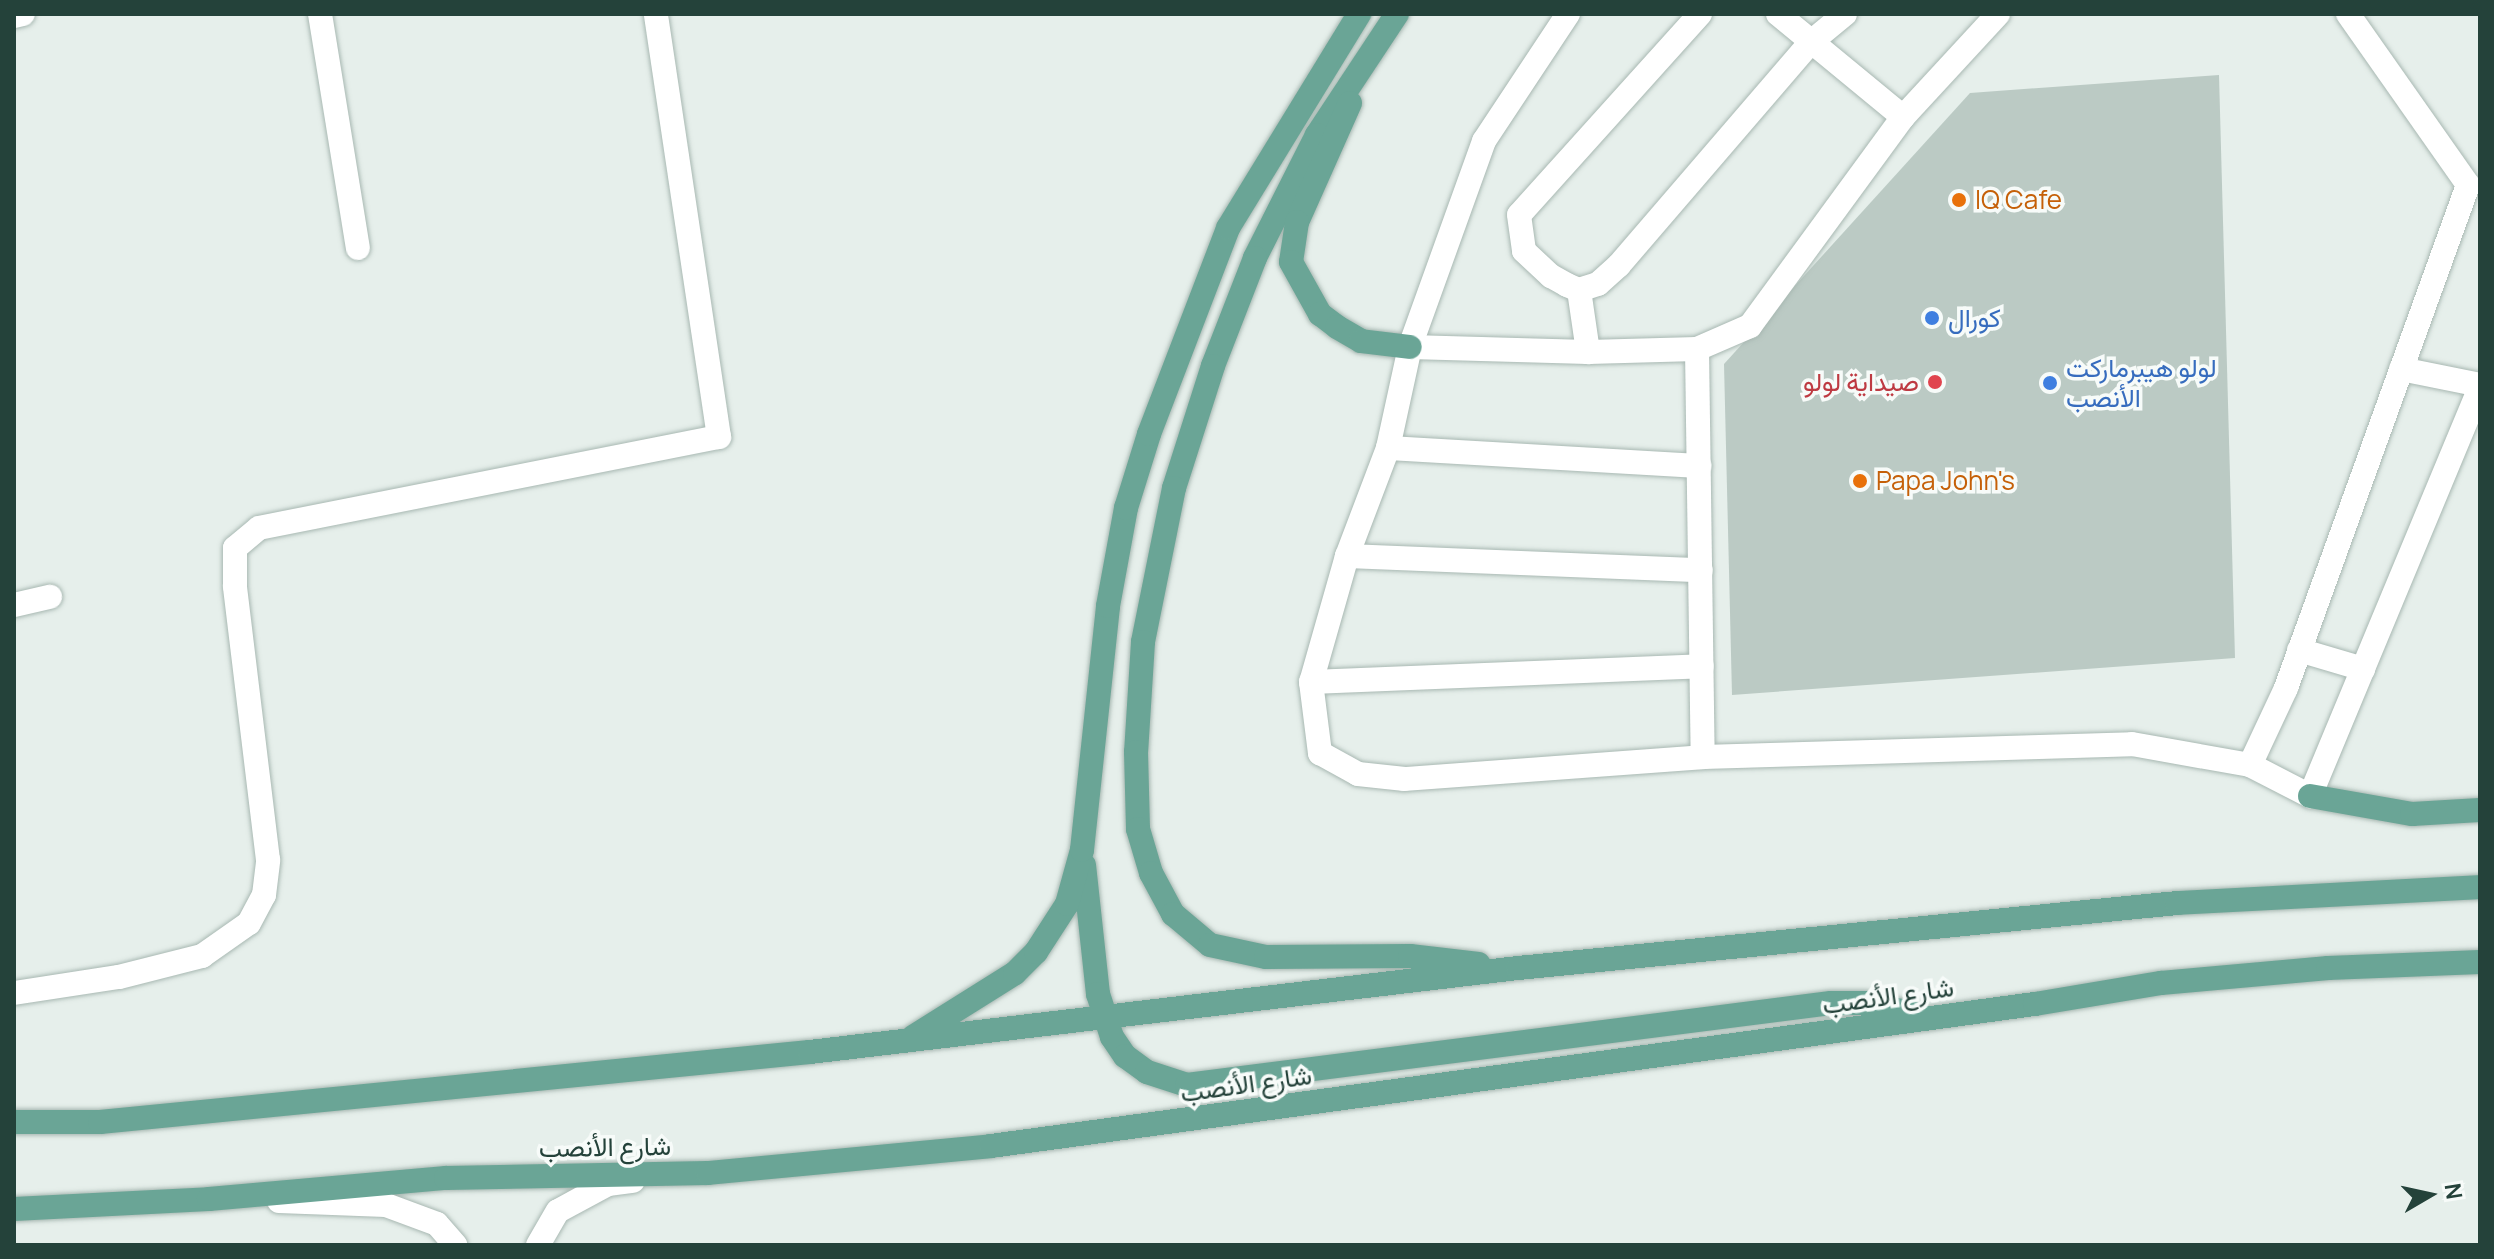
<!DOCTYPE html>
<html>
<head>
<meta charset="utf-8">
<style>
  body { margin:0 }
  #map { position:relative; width:2494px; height:1259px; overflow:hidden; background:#e6efeb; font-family:Manrope,Vazirmatn,sans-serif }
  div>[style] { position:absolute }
  .building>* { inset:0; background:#bbcac4 }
  .roads { filter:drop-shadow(0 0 2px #a8b8b2) drop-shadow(0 0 2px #a8b8b2) }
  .minor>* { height:24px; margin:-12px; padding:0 12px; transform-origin:12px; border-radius:12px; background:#fff }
  .major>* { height:24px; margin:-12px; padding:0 12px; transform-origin:12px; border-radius:12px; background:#6aa596 }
  .dots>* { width:22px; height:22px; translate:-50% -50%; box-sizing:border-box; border:4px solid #f7fbf9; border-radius:50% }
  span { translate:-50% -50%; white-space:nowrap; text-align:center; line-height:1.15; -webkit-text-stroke:7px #f7fbf9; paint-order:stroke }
  .food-label { font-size:26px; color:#c56008 }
  .left { translate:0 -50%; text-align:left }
  .shop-label { font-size:26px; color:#366cbe }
  .health-label { font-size:26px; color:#be3a42 }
  .right { translate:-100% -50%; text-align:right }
  .street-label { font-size:26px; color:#24423a }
  .frame { position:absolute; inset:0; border:16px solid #24423a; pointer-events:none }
  .north { position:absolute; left:2390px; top:1155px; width:80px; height:80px; -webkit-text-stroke:6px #f7fbf9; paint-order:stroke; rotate:81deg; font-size:22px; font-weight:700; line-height:32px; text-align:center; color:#24423a }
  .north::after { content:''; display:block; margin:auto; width:28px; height:36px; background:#24423a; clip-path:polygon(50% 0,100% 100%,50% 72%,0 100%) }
</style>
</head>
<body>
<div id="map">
  <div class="building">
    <div style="clip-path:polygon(2219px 75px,2235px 658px,1732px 695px,1724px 364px,1970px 93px)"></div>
  </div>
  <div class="roads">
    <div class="minor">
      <div style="left:320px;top:14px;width:237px;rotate:80.8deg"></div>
      <div style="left:1568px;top:14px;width:152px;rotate:123.5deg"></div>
      <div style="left:1484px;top:141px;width:219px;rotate:109.8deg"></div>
      <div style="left:1410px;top:347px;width:103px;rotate:102.3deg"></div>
      <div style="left:1388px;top:448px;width:116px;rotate:110.8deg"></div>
      <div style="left:1347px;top:556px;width:131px;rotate:105.9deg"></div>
      <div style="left:1311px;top:682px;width:72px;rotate:82.8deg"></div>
      <div style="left:1320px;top:753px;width:43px;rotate:28.9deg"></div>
      <div style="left:1358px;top:774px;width:47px;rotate:6.1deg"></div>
      <div style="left:1405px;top:779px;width:299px;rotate:-4.2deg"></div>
      <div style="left:1703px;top:757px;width:429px;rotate:-1.7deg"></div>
      <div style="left:2132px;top:744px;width:120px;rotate:10.1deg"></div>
      <div style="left:2250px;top:765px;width:68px;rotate:27.3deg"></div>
      <div style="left:2310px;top:796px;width:442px;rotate:-67.4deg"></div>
      <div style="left:1700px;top:14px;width:270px;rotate:132deg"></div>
      <div style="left:1519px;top:215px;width:36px;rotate:82deg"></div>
      <div style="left:1524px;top:251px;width:37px;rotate:43deg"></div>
      <div style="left:1551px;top:276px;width:18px;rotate:29deg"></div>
      <div style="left:1567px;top:285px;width:13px;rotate:23deg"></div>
      <div style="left:1579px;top:290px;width:20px;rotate:-18deg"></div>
      <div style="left:1598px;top:284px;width:28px;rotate:-42deg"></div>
      <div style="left:1619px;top:265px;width:294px;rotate:-49.3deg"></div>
      <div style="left:1811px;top:42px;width:44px;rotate:-39.5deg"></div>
      <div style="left:1778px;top:14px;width:162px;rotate:39.5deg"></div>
      <div style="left:2348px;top:14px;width:209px;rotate:54.9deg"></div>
      <div style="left:14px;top:16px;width:9px;rotate:-13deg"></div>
      <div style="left:1579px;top:290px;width:63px;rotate:81.7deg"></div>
      <div style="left:1410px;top:347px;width:178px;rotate:1.6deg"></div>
      <div style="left:1588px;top:352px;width:109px;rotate:-1.6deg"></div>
      <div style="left:1697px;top:349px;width:58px;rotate:-23.5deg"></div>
      <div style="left:1750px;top:326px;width:259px;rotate:-53.8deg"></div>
      <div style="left:1903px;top:117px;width:140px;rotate:-47.3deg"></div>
      <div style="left:1697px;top:349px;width:408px;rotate:89.2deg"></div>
      <div style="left:2401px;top:369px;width:81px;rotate:11.4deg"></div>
      <div style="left:1388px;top:448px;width:312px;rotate:3.3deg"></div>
      <div style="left:1347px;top:556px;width:354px;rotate:2.3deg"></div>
      <div style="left:14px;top:605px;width:37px;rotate:-13deg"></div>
      <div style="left:2299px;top:650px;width:67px;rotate:16.5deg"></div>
      <div style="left:1311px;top:682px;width:391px;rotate:-2.3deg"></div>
      <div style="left:2250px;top:765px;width:85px;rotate:-64.9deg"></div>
      <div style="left:2286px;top:688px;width:535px;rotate:-70.11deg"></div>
      <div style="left:14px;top:993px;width:106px;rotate:-8.7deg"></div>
      <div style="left:119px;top:977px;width:86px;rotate:-14.2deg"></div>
      <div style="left:202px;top:956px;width:57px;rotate:-35.1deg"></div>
      <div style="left:249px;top:923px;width:32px;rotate:-62deg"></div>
      <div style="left:264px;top:895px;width:35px;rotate:-83deg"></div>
      <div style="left:268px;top:860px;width:276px;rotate:-96.9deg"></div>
      <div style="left:235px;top:586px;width:38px;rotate:-90deg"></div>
      <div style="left:235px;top:548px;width:31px;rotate:-40deg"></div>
      <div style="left:259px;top:528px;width:469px;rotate:-11.2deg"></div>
      <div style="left:719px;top:437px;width:428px;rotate:-98.5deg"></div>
      <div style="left:279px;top:1201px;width:107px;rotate:2.1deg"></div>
      <div style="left:386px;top:1205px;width:54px;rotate:20.4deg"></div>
      <div style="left:437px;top:1224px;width:28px;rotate:49deg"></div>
      <div style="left:538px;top:1245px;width:39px;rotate:-60deg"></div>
      <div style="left:558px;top:1211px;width:57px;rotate:-28.4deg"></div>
      <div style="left:608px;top:1184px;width:25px;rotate:-7deg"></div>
    </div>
    <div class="major">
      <div style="left:1397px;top:14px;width:145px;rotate:123.5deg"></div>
      <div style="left:1317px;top:135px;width:138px;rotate:116.8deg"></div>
      <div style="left:1255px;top:258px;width:116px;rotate:111.3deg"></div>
      <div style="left:1213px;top:366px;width:128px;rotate:107.7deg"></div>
      <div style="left:1174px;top:488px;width:157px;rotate:101.4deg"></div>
      <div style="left:1143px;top:642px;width:110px;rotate:93.6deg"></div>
      <div style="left:1136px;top:752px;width:77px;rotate:88.5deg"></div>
      <div style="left:1138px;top:829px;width:46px;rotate:73.5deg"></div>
      <div style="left:1151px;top:873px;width:47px;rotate:61.8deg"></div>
      <div style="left:1173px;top:914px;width:48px;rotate:40deg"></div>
      <div style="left:1210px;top:945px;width:57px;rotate:12.1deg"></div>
      <div style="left:1266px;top:957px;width:144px;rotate:-0.4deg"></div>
      <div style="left:1410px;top:956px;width:69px;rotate:6.6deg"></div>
      <div style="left:1350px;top:103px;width:130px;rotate:114deg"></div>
      <div style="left:1297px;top:222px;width:40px;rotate:98.5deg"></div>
      <div style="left:1291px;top:262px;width:60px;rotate:60.9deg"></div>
      <div style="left:1320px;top:314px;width:21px;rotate:37deg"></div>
      <div style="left:1337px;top:327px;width:28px;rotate:30deg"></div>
      <div style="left:1361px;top:341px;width:49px;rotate:7deg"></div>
      <div style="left:2310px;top:796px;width:104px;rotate:10deg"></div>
      <div style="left:2412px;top:814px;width:68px;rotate:-3.4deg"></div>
      <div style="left:1084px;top:865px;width:130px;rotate:83.8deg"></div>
      <div style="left:1098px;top:994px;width:45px;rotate:72deg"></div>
      <div style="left:1112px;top:1037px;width:23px;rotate:56deg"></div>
      <div style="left:1125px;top:1056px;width:27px;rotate:36deg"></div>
      <div style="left:1147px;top:1072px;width:42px;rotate:18deg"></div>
      <div style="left:1187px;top:1085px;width:649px;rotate:-7.26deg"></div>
      <div style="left:1831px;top:1003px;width:35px"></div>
      <div style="left:1866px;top:1003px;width:54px;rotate:12.8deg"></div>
      <div style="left:913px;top:1037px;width:120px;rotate:-32.1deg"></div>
      <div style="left:1015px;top:973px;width:30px;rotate:-45deg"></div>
      <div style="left:1036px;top:952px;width:57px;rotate:-57.1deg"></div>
      <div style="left:1067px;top:904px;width:56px;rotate:-74.5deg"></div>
      <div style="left:1082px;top:850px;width:245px;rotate:-83.9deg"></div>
      <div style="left:1108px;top:606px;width:100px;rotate:-79.6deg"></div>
      <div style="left:1126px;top:508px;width:77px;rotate:-72.7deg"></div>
      <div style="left:1149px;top:434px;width:221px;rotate:-69deg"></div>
      <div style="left:1228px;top:228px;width:251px;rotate:-58.5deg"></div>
      <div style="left:14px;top:1122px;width:86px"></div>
      <div style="left:100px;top:1122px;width:713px;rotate:-5.63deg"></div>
      <div style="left:810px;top:1052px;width:713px;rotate:-6.77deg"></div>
      <div style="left:1518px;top:968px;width:662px;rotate:-5.63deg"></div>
      <div style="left:2177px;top:903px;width:303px;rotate:-3deg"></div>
      <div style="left:14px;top:1209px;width:195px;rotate:-2.9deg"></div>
      <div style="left:209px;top:1199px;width:238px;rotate:-5.1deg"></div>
      <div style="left:446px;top:1178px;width:262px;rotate:-1.1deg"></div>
      <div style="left:708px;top:1173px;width:284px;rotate:-5.4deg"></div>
      <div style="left:991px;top:1146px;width:1054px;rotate:-7.75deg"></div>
      <div style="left:2035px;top:1004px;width:128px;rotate:-9.5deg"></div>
      <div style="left:2161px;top:983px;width:168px;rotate:-5.1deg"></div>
      <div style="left:2328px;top:968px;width:152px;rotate:-2.3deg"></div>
    </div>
  </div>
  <div class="dots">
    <div style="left:1959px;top:200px;background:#e8710a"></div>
    <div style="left:1932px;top:318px;background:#3f7fe0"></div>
    <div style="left:1935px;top:382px;background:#e0444e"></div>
    <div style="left:2050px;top:383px;background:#3f7fe0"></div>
    <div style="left:1860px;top:481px;background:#e8710a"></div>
  </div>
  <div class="food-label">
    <span class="left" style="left:1975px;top:200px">IQ Cafe</span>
    <span class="left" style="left:1876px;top:481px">Papa John's</span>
  </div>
  <div class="shop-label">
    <span class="left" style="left:1948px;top:318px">كورال</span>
    <span class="left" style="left:2066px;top:383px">لولو ه‍يبرماركت<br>الأنصب</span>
  </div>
  <div class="health-label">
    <span class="right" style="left:1919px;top:382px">صيداية لولو</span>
  </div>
  <div class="street-label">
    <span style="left:1888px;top:996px;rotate:-8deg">شارع الأنصب</span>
    <span style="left:1246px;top:1084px;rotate:-8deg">شارع الأنصب</span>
    <span style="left:605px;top:1147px;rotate:-1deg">شارع الأنصب</span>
  </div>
  <div class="frame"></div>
  <div class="north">N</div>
</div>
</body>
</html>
